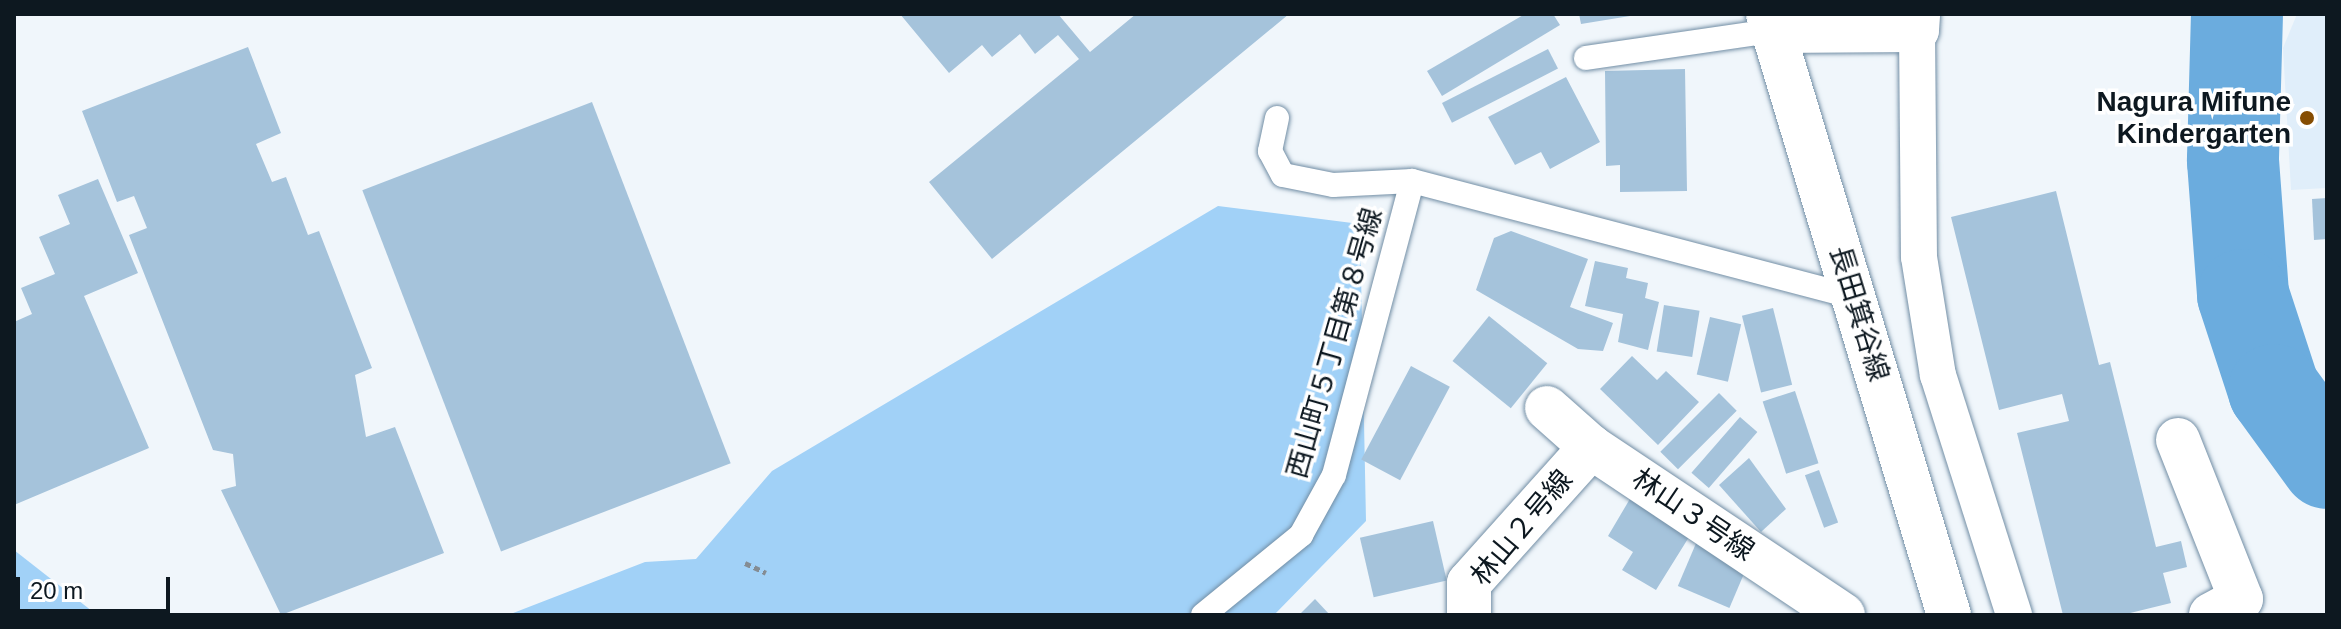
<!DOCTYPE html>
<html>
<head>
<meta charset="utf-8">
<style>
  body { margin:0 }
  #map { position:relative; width:2341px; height:629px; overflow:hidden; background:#f0f6fb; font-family:Helvetica,"Noto Sans JP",sans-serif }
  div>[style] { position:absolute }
  .built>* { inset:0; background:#e0eefa }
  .green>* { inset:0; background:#a1d1f7 }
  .river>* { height:92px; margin:-46px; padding:0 46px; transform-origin:46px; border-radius:46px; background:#6bacde }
  .building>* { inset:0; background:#a5c3db; transform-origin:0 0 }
  .path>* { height:5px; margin-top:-2.5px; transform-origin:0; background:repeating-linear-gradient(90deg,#848c93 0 6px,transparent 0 10px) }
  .roads { filter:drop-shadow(0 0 2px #728ea5) drop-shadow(0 0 2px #728ea5) }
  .service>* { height:24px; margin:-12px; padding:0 12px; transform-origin:12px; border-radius:12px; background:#fff }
  .pedestrian>* { height:36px; margin:-18px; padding:0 18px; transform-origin:18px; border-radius:18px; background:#fff }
  .minor>* { height:44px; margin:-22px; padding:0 22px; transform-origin:22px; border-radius:22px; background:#fff }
  .tertiary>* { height:44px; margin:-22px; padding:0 22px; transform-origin:22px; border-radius:22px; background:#fff }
  .dots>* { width:22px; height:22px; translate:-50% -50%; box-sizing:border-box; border:4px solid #fff; border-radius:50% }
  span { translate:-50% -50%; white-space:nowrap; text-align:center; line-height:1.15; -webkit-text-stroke:7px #fff; paint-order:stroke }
  .poi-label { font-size:28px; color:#0d1820; font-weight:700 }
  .right { translate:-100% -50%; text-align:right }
  .street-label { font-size:28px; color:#0d1820 }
  .frame { position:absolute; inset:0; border:16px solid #0d1820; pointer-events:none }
  .scale { position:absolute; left:16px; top:577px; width:154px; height:36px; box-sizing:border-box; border:4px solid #0d1820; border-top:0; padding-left:10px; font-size:24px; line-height:28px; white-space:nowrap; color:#0d1820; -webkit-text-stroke:6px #fff; paint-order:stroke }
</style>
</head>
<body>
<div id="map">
  <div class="built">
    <div style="clip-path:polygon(2297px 14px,2327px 14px,2327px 188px,2291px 190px,2283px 48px)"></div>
  </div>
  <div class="green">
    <div style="clip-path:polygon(1218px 206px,1360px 224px,1366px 521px,1274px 615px,508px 615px,645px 562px,696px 559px,772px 471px)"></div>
    <div style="clip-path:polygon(14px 550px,97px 615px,14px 615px)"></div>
  </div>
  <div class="river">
    <div style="left:2237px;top:14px;width:147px;rotate:91.6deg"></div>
    <div style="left:2233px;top:161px;width:134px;rotate:85.7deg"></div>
    <div style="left:2243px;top:295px;width:100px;rotate:71.9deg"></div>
    <div style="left:2274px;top:390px;width:90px;rotate:54deg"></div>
  </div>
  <div class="building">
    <div style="clip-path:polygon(900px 14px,1058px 14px,1090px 52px,1136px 14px,1289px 14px,992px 259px,929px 182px,1079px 59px,1058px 35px,1035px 54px,1020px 34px,992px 57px,982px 45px,949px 73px)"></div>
    <div style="clip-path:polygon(1525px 14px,1553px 14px,1560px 25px,1442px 96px,1427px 71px)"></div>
    <div style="clip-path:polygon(1579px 14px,1630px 14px,1630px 16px,1581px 24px)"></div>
    <div style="clip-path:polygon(248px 47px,281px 133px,256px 144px,272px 182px,286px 177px,308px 235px,319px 231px,372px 368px,355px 375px,366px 437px,395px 427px,444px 553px,281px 615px,221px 490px,236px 486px,233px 454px,213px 450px,129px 235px,147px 228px,134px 196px,117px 202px,82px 111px)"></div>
    <div style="left:1548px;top:49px;width:22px;height:119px;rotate:63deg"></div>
    <div style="clip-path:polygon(1685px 69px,1687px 191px,1620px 192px,1620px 165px,1606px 166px,1605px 71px)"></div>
    <div style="clip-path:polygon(1566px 77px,1600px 142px,1550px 169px,1541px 152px,1515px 165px,1488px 117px)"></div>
    <div style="left:592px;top:102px;width:387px;height:246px;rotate:69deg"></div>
    <div style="clip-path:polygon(98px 179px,138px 273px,84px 296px,149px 448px,14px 505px,14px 322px,32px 314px,21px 288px,55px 274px,39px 237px,70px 224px,58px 195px)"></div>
    <div style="clip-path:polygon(2056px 191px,2099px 365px,2110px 362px,2156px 547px,2181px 541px,2187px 567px,2163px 573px,2171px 603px,2122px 615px,2063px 615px,2017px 433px,2069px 421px,2062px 394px,1999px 410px,1951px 217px)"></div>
    <div style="clip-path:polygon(2327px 198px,2327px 239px,2314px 240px,2312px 199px)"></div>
    <div style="clip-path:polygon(1511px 231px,1588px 259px,1570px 307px,1613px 323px,1603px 351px,1578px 349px,1476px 290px,1494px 238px)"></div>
    <div style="clip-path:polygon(1595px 261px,1628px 268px,1626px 278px,1648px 283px,1645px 298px,1659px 302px,1648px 350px,1618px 342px,1623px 314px,1585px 306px)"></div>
    <div style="left:1664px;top:305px;width:36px;height:47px;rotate:9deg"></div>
    <div style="left:1773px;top:308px;width:79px;height:32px;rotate:76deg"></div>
    <div style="left:1489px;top:316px;width:75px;height:58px;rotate:39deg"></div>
    <div style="left:1710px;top:317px;width:32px;height:59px;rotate:13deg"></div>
    <div style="clip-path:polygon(1632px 356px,1657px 380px,1666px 371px,1699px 402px,1658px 445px,1600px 389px)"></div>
    <div style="left:1411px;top:366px;width:44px;height:106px;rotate:28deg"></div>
    <div style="left:1795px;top:391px;width:76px;height:34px;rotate:72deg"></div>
    <div style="left:1719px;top:393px;width:25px;height:83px;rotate:45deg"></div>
    <div style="left:1740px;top:417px;width:23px;height:74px;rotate:41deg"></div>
    <div style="clip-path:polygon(1749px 458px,1786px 509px,1761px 532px,1719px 485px)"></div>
    <div style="left:1819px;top:470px;width:56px;height:15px;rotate:70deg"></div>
    <div style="clip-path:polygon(1634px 492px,1694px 529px,1656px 590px,1622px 570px,1633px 552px,1608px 536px)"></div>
    <div style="left:1433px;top:521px;width:61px;height:75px;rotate:77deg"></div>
    <div style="left:1697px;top:541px;width:56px;height:49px;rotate:23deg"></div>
    <div style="clip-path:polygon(1315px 599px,1330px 615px,1299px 615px)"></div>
  </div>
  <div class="path">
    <div style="left:745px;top:563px;width:23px;rotate:25deg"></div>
  </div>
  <div class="roads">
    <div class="service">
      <div style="left:1586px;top:58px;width:188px;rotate:-8.3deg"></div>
      <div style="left:1277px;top:118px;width:34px;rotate:102deg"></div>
      <div style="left:1270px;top:151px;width:27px;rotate:62deg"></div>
      <div style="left:1283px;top:175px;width:51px;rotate:11.3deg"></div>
      <div style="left:1333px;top:185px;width:79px;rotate:-2.9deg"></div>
      <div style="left:1412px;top:181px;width:457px;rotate:14.7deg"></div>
      <div style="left:1203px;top:615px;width:127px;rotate:-39.2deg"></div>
      <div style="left:1301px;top:535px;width:68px;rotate:-61.2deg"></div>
      <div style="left:1334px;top:475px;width:304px;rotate:-75.1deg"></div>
    </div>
    <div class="pedestrian">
      <div style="left:1917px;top:30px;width:227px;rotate:89.5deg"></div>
      <div style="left:1919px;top:257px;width:120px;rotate:80.9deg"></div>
      <div style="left:1938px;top:375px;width:252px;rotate:72.4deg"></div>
    </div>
    <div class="minor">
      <div style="left:1772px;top:31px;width:145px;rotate:-0.4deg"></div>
      <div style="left:1917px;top:30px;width:16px;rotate:-86deg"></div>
      <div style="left:1547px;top:408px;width:59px;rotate:41.6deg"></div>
      <div style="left:1591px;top:447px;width:303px;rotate:33.7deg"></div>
      <div style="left:2178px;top:440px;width:171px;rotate:68.4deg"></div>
      <div style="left:2241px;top:599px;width:34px;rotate:152deg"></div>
      <div style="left:1469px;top:615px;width:32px;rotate:-90deg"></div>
      <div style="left:1469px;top:583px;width:183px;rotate:-48.1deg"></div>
    </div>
    <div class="tertiary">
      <div style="left:1768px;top:14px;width:628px;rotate:73.24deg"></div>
    </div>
  </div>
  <div class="dots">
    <div style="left:2307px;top:118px;background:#864d02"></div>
  </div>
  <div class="poi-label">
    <span class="right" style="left:2291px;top:118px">Nagura Mifune<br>Kindergarten</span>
  </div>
  <div class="street-label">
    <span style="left:1859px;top:314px;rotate:73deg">長田箕谷線</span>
    <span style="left:1335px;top:343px;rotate:-74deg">西山町５丁目第８号線</span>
    <span style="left:1693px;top:515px;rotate:34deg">林山３号線</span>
    <span style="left:1522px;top:528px;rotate:-50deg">林山２号線</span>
  </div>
  <div class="frame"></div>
  <div class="scale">20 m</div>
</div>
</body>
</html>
